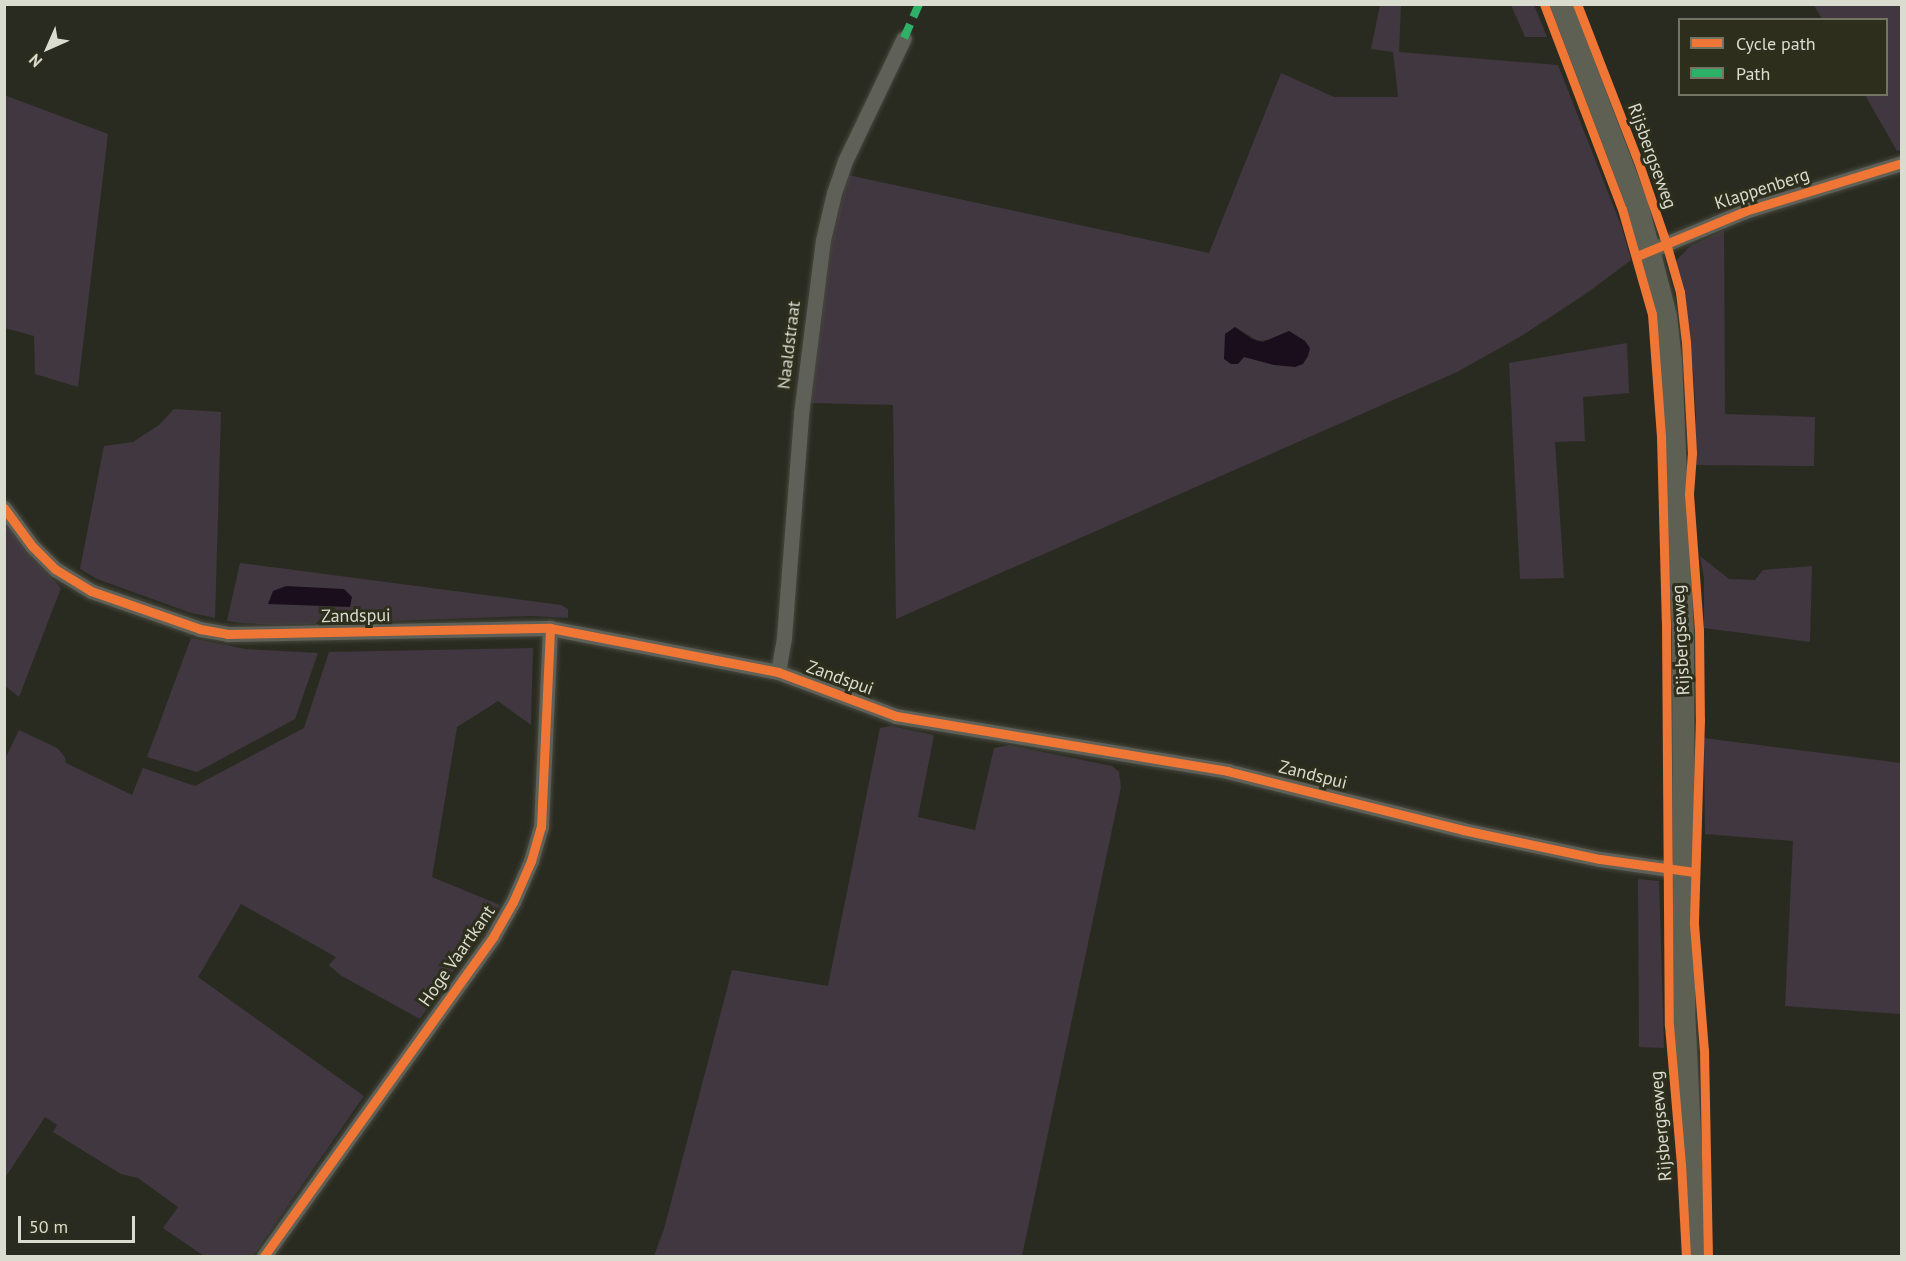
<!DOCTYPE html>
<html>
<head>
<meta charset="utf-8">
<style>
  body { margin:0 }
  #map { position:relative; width:1906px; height:1261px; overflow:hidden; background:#2a2b20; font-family:"PT Sans",sans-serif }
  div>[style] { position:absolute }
  .green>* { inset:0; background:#403740 }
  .water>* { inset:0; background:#1b0e1c }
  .roads { filter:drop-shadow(0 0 2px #46473d) drop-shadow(0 0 2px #46473d) }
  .minor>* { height:15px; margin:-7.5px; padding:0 7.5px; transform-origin:7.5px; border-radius:7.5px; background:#5f6058 }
  .secondary>* { height:22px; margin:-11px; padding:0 11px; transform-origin:11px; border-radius:11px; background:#5e6054 }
  .quiet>* { height:8px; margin-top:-4px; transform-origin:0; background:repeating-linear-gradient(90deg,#2db169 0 15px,transparent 0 23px) }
  .cycleway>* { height:9px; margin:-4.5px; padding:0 4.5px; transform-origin:4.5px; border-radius:4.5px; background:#f07635 }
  span { translate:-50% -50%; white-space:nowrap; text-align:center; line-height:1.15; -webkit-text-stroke:6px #2d2f1c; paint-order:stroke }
  .street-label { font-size:18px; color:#dadcd0 }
  .frame { position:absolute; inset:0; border:6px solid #dadcd0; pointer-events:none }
  .legend { position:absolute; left:1678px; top:18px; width:210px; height:78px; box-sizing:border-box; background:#2d2f1c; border:2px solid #727464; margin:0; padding:8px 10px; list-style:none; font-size:18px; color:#dadcd0 }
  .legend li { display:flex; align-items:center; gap:12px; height:30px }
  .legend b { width:30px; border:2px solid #727464 }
  .north { position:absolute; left:18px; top:18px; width:60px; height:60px; -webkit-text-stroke:4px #2d2f1c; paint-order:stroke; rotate:225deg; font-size:16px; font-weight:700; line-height:24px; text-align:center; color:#dadcd0 }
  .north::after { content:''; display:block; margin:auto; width:21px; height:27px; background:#dadcd0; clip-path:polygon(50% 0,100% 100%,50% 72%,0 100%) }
  .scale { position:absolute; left:18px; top:1216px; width:117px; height:27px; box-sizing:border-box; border:3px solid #dadcd0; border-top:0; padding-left:8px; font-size:18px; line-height:21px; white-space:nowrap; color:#dadcd0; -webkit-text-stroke:4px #2d2f1c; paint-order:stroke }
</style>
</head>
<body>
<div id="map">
  <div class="green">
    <div style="clip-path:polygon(evenodd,1380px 5px,1401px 5px,1399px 52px,1558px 65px,1622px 228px,1631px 260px,1587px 293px,1523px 335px,1457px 372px,896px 619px,893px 405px,809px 403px,826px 261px,848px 175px,1209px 253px,1281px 73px,1334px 97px,1398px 97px,1393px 52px,1371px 49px,1380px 5px,1235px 327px,1258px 341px,1273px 339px,1289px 331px,1305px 341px,1255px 359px,1244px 357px,1235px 327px)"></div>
    <div style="clip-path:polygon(1511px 5px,1534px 5px,1547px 37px,1525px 37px)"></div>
    <div style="clip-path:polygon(1814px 5px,1901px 5px,1901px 150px,1897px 151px,1865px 95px,1886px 94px,1886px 20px,1822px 19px)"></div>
    <div style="clip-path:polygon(4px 95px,108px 134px,78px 387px,35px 374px,34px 336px,5px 328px)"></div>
    <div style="clip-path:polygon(1724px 230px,1725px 414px,1815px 417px,1814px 466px,1695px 465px,1696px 415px,1693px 368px,1675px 262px,1690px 246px)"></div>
    <div style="clip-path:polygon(1627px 343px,1629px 393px,1583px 397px,1585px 441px,1555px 442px,1564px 578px,1520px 579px,1509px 363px)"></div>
    <div style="clip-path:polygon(174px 409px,221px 412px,215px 618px,191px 613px,97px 579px,80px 569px,104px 446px,133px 442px,159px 425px)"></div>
    <div style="clip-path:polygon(4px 520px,24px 549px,61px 588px,19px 697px,5px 686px)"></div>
    <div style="clip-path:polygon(1700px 556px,1729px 579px,1755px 580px,1763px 570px,1812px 566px,1810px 642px,1704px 628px,1704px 577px)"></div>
    <div style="clip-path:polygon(240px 563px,561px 605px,568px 609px,568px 618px,532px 616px,278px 625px,241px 623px,227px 621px)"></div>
    <div style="clip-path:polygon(191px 638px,245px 649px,318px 653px,295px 719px,197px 772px,147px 757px)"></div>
    <div style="clip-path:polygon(533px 648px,531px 725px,498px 701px,457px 727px,432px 877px,500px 905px,420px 1019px,340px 975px,329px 965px,336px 957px,241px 904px,198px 977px,364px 1096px,253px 1256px,204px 1256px,163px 1228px,178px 1207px,138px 1178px,121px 1174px,53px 1132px,57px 1125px,45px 1117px,5px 1178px,4px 761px,19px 730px,57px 748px,65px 757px,66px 763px,132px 795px,143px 768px,195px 786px,304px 728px,329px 652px)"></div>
    <div style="clip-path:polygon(890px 726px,934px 735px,918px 817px,975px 830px,994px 748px,1009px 745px,1112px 766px,1119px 772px,1121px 787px,1022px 1256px,654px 1256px,664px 1229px,732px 970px,828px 986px,880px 728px)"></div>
    <div style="clip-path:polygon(1704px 738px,1901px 763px,1901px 1014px,1785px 1006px,1793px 841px,1705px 834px)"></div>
    <div style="clip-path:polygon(1638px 879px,1659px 881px,1664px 1048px,1639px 1047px)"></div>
  </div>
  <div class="water">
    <div style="clip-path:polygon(1235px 327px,1252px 339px,1263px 342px,1289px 331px,1305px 341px,1310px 348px,1308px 356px,1303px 364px,1295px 367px,1274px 365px,1244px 357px,1238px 364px,1231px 364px,1224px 359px,1225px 334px)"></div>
    <div style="clip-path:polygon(286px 586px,344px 589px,352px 597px,350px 607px,268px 604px,273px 591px)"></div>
  </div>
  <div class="roads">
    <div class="minor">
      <div style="left:1651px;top:250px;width:102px;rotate:-22.5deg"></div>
      <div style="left:1745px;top:211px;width:164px;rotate:-17deg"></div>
      <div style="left:4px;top:508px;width:47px;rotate:53.6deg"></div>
      <div style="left:32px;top:546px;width:33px;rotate:45deg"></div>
      <div style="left:55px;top:569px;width:42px;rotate:31.4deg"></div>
      <div style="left:91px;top:591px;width:115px;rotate:19.2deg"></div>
      <div style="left:200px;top:629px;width:27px;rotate:10deg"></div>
      <div style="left:227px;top:634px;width:323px;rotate:-1.1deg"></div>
      <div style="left:550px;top:628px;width:232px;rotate:10.9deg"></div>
      <div style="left:778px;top:672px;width:126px;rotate:20.4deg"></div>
      <div style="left:896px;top:716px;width:336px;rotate:9.4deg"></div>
      <div style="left:1227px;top:771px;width:243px;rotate:14deg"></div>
      <div style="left:1463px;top:830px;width:140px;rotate:12deg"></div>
      <div style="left:1600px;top:859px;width:84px;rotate:8.2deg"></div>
      <div style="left:778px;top:672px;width:36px;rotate:-80deg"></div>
      <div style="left:784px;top:637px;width:224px;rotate:-85.6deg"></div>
      <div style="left:801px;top:414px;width:175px;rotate:-82.8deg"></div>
      <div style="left:823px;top:240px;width:48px;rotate:-76.8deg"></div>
      <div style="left:834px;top:193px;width:34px;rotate:-71deg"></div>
      <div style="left:845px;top:161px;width:136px;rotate:-64.4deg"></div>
      <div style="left:264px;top:1256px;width:393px;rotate:-54.3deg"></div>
      <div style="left:493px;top:937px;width:40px;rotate:-60.3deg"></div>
      <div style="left:513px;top:902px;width:45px;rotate:-66.3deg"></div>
      <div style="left:531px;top:861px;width:35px;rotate:-74deg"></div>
      <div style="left:541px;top:827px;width:199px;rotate:-87.4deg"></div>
    </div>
    <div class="secondary">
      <div style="left:1561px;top:4px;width:214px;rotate:69.2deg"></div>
      <div style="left:1637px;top:204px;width:116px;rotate:75.5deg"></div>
      <div style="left:1666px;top:316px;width:45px;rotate:83.7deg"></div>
      <div style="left:1671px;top:361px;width:278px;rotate:87.5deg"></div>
      <div style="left:1683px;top:639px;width:371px;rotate:89.8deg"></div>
      <div style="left:1684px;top:1010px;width:246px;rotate:87.2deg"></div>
    </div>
  </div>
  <div class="quiet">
    <div style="left:904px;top:38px;width:37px;rotate:-66deg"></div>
  </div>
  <div class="cycleway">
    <div style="left:1544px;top:4px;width:219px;rotate:69.2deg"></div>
    <div style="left:1622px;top:209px;width:109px;rotate:74.1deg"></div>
    <div style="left:1652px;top:314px;width:122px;rotate:85.8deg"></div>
    <div style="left:1661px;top:436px;width:186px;rotate:88.5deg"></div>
    <div style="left:1666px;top:622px;width:403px;rotate:89.6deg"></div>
    <div style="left:1669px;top:1025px;width:140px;rotate:85.1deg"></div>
    <div style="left:1681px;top:1164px;width:92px;rotate:86.9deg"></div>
    <div style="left:1577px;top:4px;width:168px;rotate:68.8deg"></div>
    <div style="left:1638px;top:161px;width:87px;rotate:71.1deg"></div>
    <div style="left:1666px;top:243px;width:51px;rotate:74.1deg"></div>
    <div style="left:1680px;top:292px;width:50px;rotate:83.2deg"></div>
    <div style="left:1686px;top:342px;width:111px;rotate:86.9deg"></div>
    <div style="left:1692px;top:453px;width:41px;rotate:94.2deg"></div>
    <div style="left:1689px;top:494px;width:136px;rotate:85.8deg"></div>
    <div style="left:1699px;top:630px;width:89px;rotate:89.4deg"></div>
    <div style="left:1700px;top:719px;width:205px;rotate:91.7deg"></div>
    <div style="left:1694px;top:924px;width:126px;rotate:85.5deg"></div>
    <div style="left:1704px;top:1050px;width:206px;rotate:88.9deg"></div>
    <div style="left:1637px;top:256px;width:117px;rotate:-22.6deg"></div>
    <div style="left:1745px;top:211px;width:164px;rotate:-17deg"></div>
    <div style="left:4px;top:508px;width:47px;rotate:53.6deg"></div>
    <div style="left:32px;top:546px;width:33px;rotate:45deg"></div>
    <div style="left:55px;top:569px;width:42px;rotate:31.4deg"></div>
    <div style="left:91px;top:591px;width:115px;rotate:19.2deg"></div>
    <div style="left:200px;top:629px;width:27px;rotate:10deg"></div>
    <div style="left:227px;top:634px;width:323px;rotate:-1.1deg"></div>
    <div style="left:550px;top:628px;width:232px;rotate:10.9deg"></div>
    <div style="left:778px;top:672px;width:126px;rotate:20.4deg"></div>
    <div style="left:896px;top:716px;width:336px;rotate:9.4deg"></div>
    <div style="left:1227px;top:771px;width:243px;rotate:14deg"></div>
    <div style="left:1463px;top:830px;width:140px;rotate:12deg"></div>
    <div style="left:1600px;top:859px;width:95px;rotate:7.9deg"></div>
    <div style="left:264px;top:1256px;width:393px;rotate:-54.3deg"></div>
    <div style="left:493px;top:937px;width:40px;rotate:-60.3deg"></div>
    <div style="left:513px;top:902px;width:45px;rotate:-66.3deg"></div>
    <div style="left:531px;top:861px;width:35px;rotate:-74deg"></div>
    <div style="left:541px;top:827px;width:199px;rotate:-87.4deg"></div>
  </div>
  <div class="street-label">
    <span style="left:1652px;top:156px;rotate:70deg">Rijsbergseweg</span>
    <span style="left:1762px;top:189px;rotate:-18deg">Klappenberg</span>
    <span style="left:789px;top:345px;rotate:-83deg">Naaldstraat</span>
    <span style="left:356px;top:616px;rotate:-1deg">Zandspui</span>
    <span style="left:1681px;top:640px;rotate:-93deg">Rijsbergseweg</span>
    <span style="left:840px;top:678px;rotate:20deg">Zandspui</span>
    <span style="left:1313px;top:775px;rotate:14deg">Zandspui</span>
    <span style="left:457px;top:956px;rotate:-55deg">Hoge Vaartkant</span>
    <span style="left:1661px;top:1126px;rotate:-95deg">Rijsbergseweg</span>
  </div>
  <div class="frame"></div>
  <ul class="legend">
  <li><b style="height:8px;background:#f07635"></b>Cycle path</li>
  <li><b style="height:8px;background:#2db169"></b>Path</li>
  </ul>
  <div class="north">N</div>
  <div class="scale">50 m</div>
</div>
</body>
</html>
